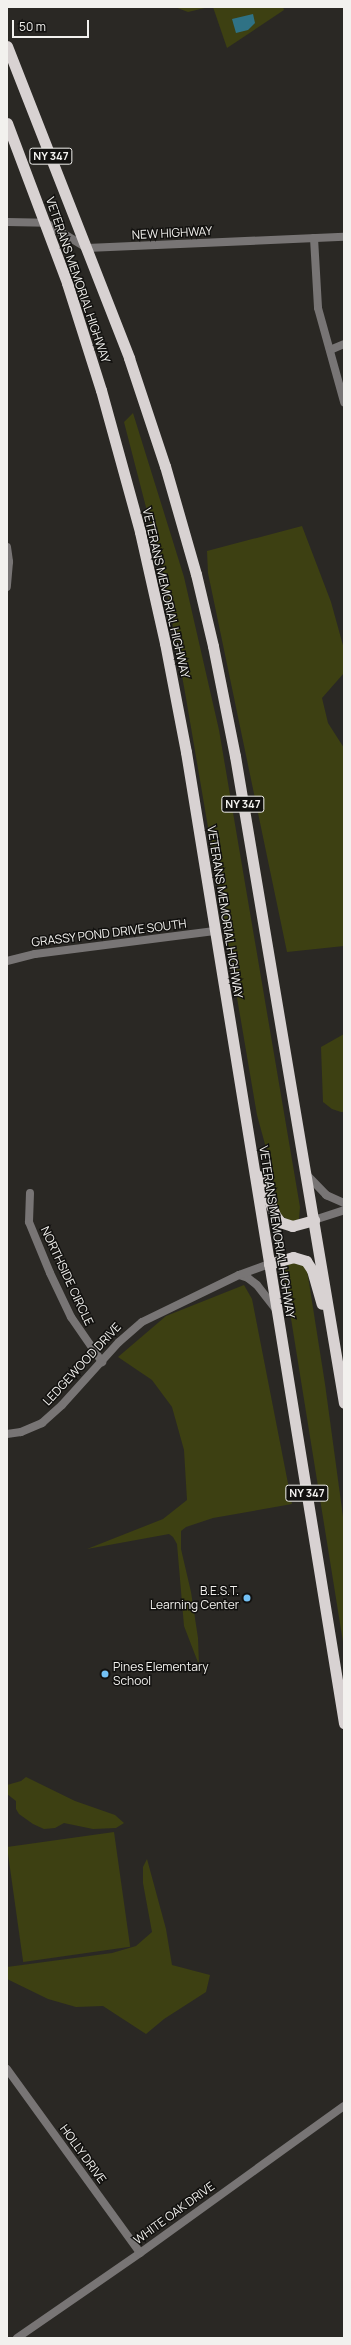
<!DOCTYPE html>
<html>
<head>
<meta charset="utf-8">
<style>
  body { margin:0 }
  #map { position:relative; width:351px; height:2345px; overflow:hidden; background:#2a2824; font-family:Manrope,sans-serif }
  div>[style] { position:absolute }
  .green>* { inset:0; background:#3d4012; transform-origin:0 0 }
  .water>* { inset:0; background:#2f7285 }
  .minor>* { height:8px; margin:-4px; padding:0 4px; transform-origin:4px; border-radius:4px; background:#787575 }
  .tertiary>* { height:8px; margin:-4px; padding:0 4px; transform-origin:4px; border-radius:4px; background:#787575 }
  .trunk>* { height:11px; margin:-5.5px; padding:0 5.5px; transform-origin:5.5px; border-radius:5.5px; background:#d8d2d2 }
  .dots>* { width:11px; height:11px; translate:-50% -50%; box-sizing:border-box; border:2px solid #12110f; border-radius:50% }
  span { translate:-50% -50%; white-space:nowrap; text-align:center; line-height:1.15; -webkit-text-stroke:3px #12110f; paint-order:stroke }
  .shield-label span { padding:1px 3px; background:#12110f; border:1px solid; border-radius:3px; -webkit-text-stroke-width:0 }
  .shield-label { font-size:11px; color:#f2f1ee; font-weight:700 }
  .street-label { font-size:12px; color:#f2f1ee }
  .poi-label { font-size:12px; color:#f2f1ee }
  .right { translate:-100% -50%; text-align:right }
  .left { translate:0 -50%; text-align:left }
  .frame { position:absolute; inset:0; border:8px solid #f2f1ee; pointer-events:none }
  .scale { position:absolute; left:12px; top:20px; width:77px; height:18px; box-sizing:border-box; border:2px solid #f2f1ee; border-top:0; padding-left:5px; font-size:12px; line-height:14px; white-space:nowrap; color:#f2f1ee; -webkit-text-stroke:3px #12110f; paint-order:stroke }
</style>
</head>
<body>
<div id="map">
  <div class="green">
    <div style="clip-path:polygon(175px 7px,209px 7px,188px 12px)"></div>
    <div style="clip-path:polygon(213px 7px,283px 7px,284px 10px,227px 48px)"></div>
    <div style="clip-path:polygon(133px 413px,184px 577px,219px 730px,300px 1207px,299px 1219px,291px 1222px,281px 1215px,277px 1204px,272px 1170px,257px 1115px,186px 698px,164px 577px,124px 422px)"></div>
    <div style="clip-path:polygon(302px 526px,331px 602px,344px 649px,344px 673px,322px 698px,328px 723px,344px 748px,344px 946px,287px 952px,208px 573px,207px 551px)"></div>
    <div style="clip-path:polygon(344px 1034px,344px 1112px,341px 1112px,332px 1109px,323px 1102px,321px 1047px)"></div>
    <div style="clip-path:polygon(291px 1262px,301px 1262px,307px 1270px,325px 1384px,344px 1524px,344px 1648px,284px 1275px,285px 1267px)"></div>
    <div style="clip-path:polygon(244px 1285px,252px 1299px,292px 1504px,213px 1518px,186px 1527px,181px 1531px,181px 1549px,191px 1592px,198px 1638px,199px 1665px,184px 1626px,177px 1544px,173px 1537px,169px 1534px,87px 1549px,163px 1519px,187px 1500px,184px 1450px,172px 1407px,152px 1380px,118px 1357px,166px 1316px)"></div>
    <div style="clip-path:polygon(26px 1777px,75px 1801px,115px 1815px,124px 1823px,116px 1828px,93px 1829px,64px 1823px,55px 1828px,44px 1829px,33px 1824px,19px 1814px,16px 1809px,16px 1801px,7px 1794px,7px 1785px,21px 1781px)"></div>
    <div style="left:114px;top:1832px;width:116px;height:108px;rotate:82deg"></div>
    <div style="clip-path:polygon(147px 1859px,166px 1929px,172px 1965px,210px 1975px,206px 1992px,164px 2019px,146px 2034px,103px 2006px,76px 2007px,48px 1999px,7px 1979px,7px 1967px,112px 1953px,136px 1946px,152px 1932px,143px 1883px,143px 1867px)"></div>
  </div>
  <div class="water">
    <div style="clip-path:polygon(253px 14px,255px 23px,248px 30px,236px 33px,232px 19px)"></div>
  </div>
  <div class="minor">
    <div style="left:314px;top:238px;width:70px;rotate:86.7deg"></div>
    <div style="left:318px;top:308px;width:98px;rotate:74.5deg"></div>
    <div style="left:330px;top:350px;width:15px;rotate:-23deg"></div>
    <div style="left:7px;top:547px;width:15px;rotate:82deg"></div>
    <div style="left:9px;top:562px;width:25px;rotate:95deg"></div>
    <div style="left:7px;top:961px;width:29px;rotate:-14deg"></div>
    <div style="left:35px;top:954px;width:181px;rotate:-7.3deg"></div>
    <div style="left:307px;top:1175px;width:28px;rotate:46deg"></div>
    <div style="left:326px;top:1195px;width:20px;rotate:24deg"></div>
    <div style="left:30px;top:1193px;width:29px;rotate:92deg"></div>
    <div style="left:29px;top:1222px;width:55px;rotate:67.6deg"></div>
    <div style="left:50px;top:1273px;width:49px;rotate:64.5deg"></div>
    <div style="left:71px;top:1317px;width:55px;rotate:55.4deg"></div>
    <div style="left:314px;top:1220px;width:32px;rotate:-18deg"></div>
    <div style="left:7px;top:2069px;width:227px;rotate:54.1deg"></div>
    <div style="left:17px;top:2338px;width:150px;rotate:-34.6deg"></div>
    <div style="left:140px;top:2253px;width:251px;rotate:-35.8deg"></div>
  </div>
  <div class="tertiary">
    <div style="left:7px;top:222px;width:39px;rotate:1deg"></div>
    <div style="left:46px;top:223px;width:48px;rotate:31.4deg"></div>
    <div style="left:87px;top:248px;width:257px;rotate:-2.5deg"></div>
    <div style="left:239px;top:1275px;width:9px;rotate:18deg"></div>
    <div style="left:248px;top:1278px;width:11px;rotate:38deg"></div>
    <div style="left:257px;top:1285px;width:31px;rotate:52deg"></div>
    <div style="left:7px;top:1434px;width:14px;rotate:-8deg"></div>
    <div style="left:21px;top:1432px;width:23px;rotate:-23deg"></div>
    <div style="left:42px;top:1423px;width:27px;rotate:-42deg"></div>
    <div style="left:62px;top:1405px;width:85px;rotate:-47.9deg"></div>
    <div style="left:119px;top:1342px;width:30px;rotate:-41deg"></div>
    <div style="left:142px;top:1322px;width:108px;rotate:-25.9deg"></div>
    <div style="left:239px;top:1275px;width:32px;rotate:-20deg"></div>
  </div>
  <div class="trunk">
    <div style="left:7px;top:46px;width:335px;rotate:68.6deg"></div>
    <div style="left:129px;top:358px;width:114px;rotate:71.6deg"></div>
    <div style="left:165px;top:466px;width:112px;rotate:74deg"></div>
    <div style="left:196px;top:574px;width:74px;rotate:76.7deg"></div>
    <div style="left:213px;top:646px;width:112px;rotate:78.7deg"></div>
    <div style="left:235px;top:756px;width:656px;rotate:80.44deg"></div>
    <div style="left:7px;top:123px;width:171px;rotate:69.4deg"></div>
    <div style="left:67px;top:283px;width:112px;rotate:72.4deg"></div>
    <div style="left:101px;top:390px;width:147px;rotate:74.6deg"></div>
    <div style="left:140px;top:532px;width:114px;rotate:77.3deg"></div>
    <div style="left:165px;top:643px;width:111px;rotate:79.1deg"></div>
    <div style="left:186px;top:752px;width:984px;rotate:80.76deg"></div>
    <div style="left:259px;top:1176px;width:42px;rotate:67.7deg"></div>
    <div style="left:275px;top:1215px;width:9px;rotate:54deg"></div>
    <div style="left:280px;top:1222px;width:13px;rotate:18deg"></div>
    <div style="left:292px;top:1226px;width:23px;rotate:-15deg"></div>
    <div style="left:269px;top:1264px;width:25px;rotate:-16deg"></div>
    <div style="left:293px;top:1257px;width:14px;rotate:17deg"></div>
    <div style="left:306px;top:1261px;width:11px;rotate:56deg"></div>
    <div style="left:312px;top:1270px;width:35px;rotate:74deg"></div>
  </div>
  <div class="dots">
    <div style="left:247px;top:1598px;background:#73c1f5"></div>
    <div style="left:105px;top:1674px;background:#73c1f5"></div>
  </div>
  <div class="shield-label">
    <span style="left:51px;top:156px">NY 347</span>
    <span style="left:243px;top:804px">NY 347</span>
    <span style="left:307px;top:1493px">NY 347</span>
  </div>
  <div class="street-label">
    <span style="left:172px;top:233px;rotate:-3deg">NEW HIGHWAY</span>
    <span style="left:78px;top:280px;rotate:71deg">VETERANS MEMORIAL HIGHWAY</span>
    <span style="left:166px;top:593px;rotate:77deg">VETERANS MEMORIAL HIGHWAY</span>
    <span style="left:225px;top:912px;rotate:81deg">VETERANS MEMORIAL HIGHWAY</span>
    <span style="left:109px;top:933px;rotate:-7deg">GRASSY POND DRIVE SOUTH</span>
    <span style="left:277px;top:1232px;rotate:81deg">VETERANS MEMORIAL HIGHWAY</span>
    <span style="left:67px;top:1276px;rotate:65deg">NORTHSIDE CIRCLE</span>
    <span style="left:82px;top:1364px;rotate:-47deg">LEDGEWOOD DRIVE</span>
    <span style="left:83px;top:2154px;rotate:54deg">HOLLY DRIVE</span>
    <span style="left:174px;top:2213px;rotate:-36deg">WHITE OAK DRIVE</span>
  </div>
  <div class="poi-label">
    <span class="right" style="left:239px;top:1598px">B.E.S.T.<br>Learning Center</span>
    <span class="left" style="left:113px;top:1674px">Pines Elementary<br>School</span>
  </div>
  <div class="frame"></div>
  <div class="scale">50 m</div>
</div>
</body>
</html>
